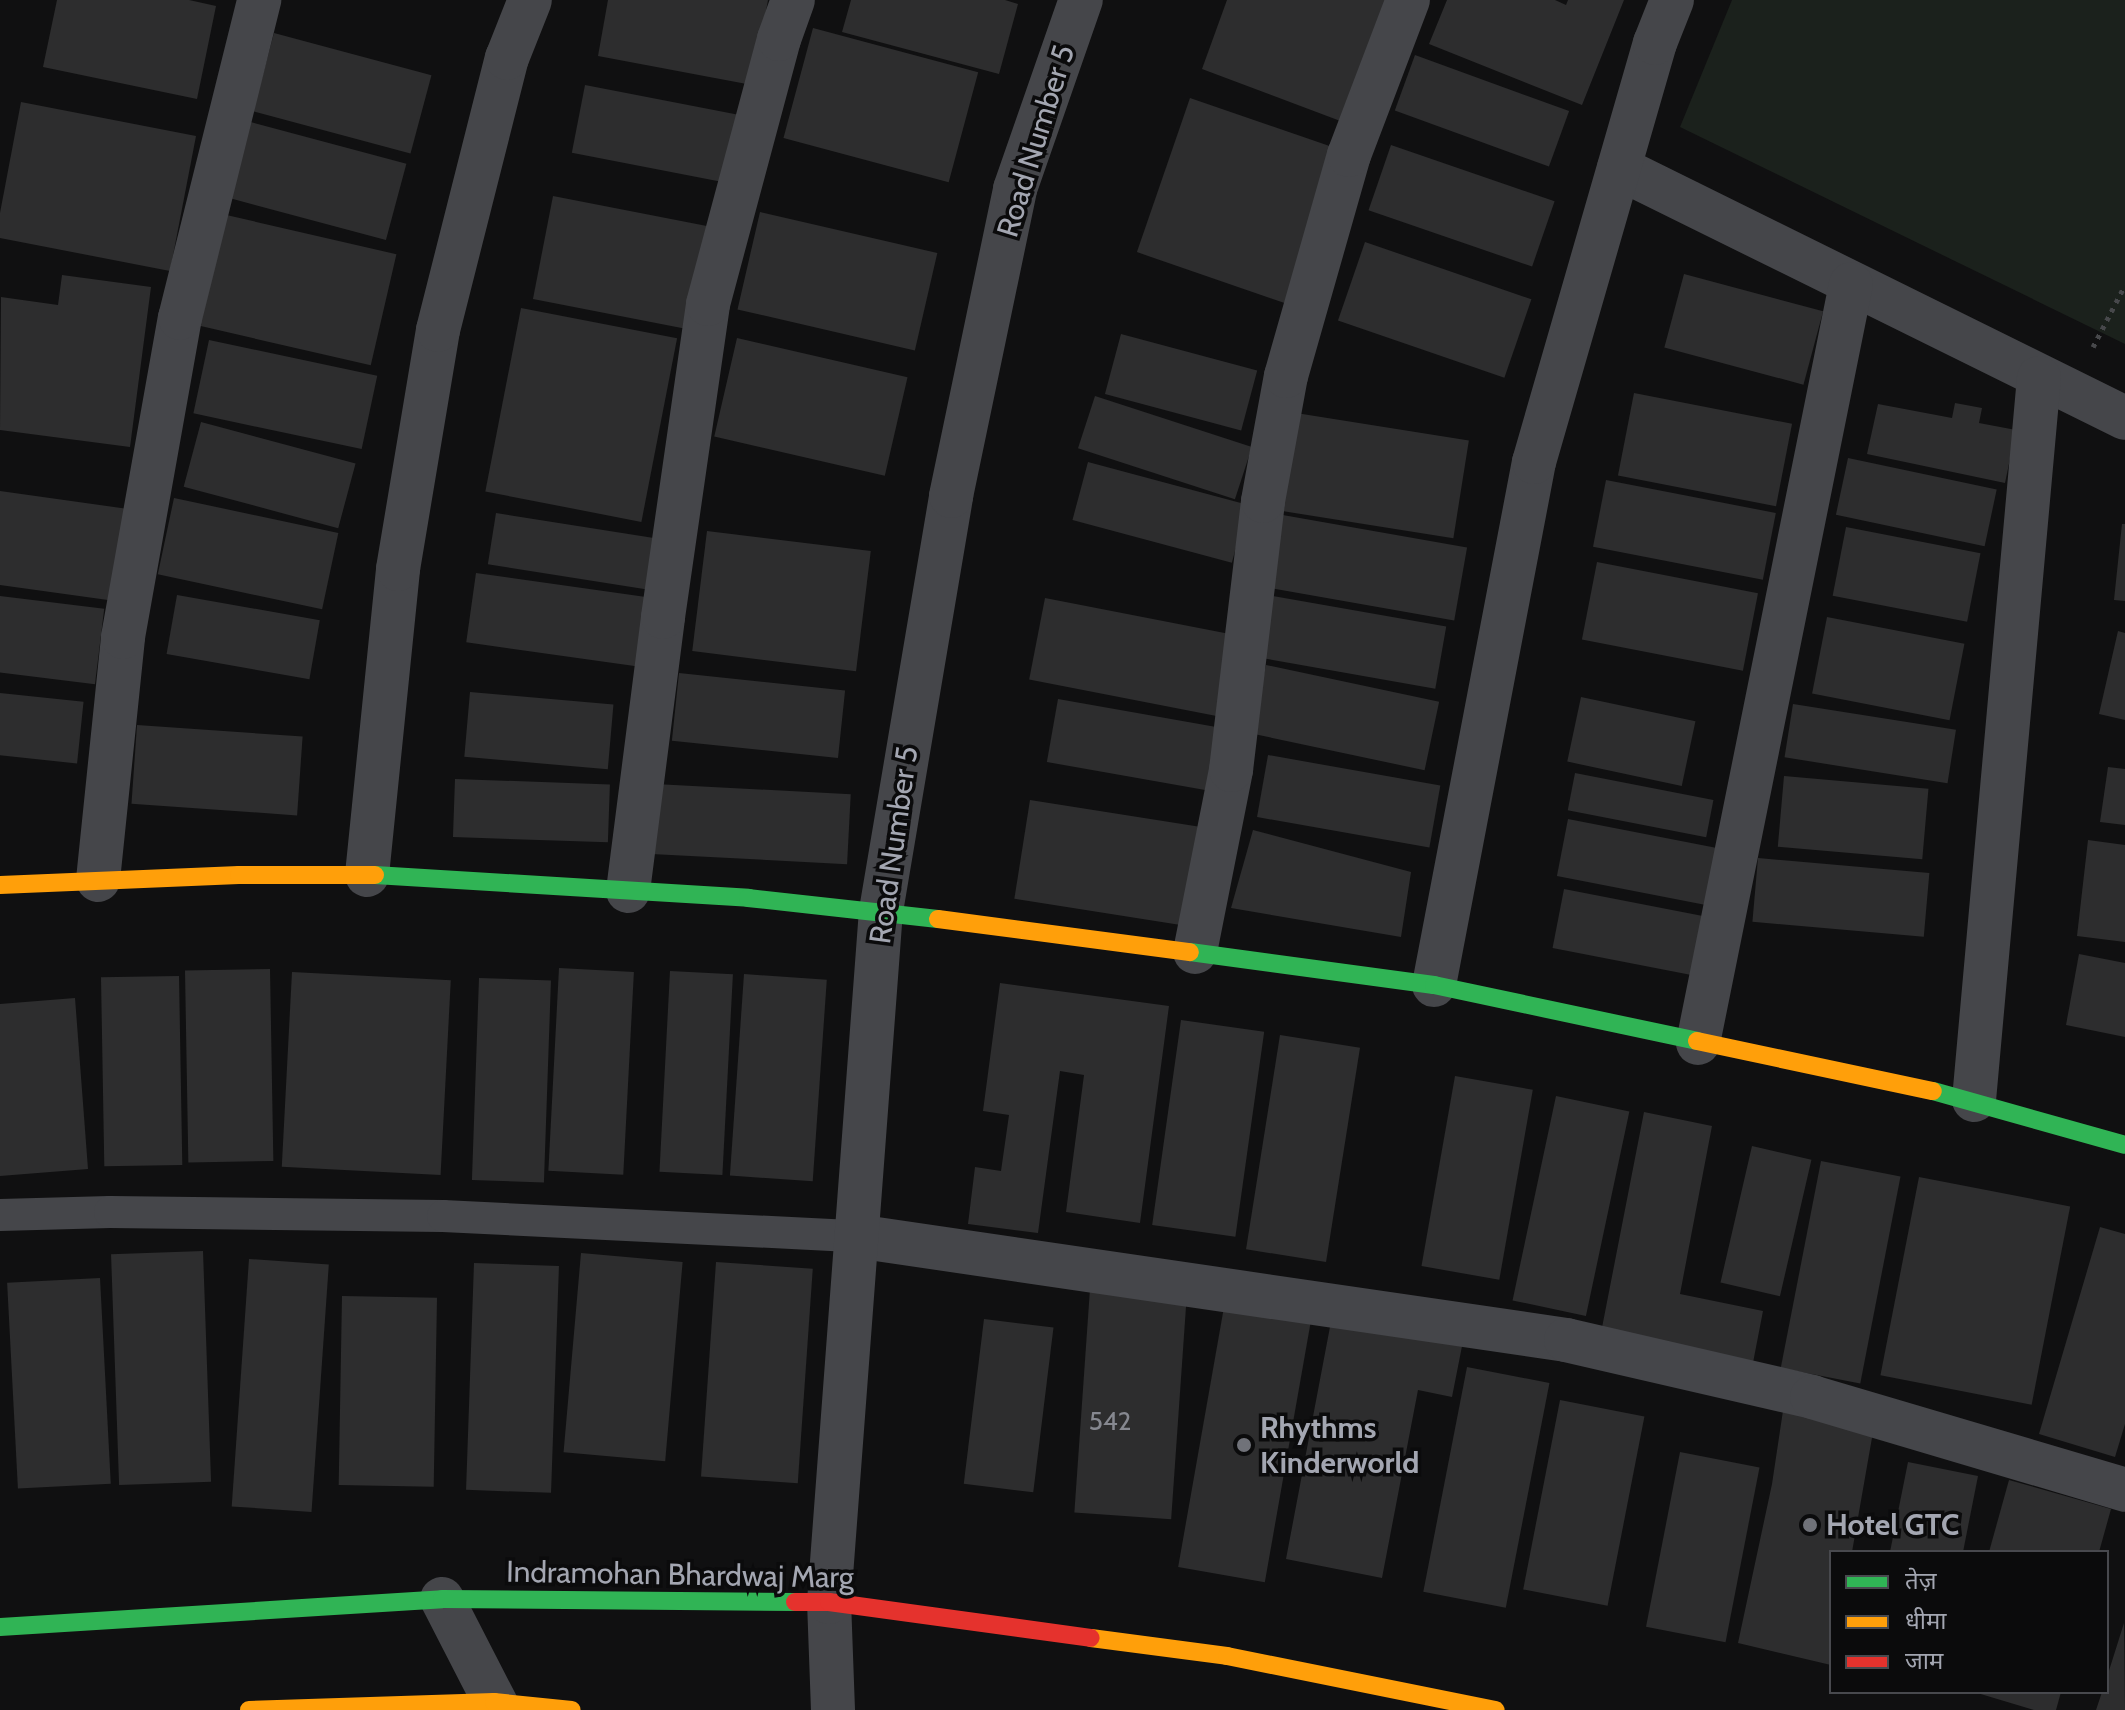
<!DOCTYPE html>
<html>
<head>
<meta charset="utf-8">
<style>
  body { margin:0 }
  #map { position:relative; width:2125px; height:1710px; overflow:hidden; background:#101011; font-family:Cabin,"Noto Sans Devanagari",sans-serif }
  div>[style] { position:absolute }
  .green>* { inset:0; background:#1b211c }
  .building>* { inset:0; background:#2d2d2e; transform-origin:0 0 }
  .path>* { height:5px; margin-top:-2.5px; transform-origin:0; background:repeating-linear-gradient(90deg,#47484b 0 4px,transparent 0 10px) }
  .lane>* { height:32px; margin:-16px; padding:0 16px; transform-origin:16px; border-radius:16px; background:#45464a }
  .street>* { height:44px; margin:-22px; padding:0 22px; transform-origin:22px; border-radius:22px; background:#45464a }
  .fast>* { height:18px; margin:-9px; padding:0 9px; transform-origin:9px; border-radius:9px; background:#30b455 }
  .slow>* { height:18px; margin:-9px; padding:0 9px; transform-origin:9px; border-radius:9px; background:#ff9f0a }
  .jam>* { height:18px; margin:-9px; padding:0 9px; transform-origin:9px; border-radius:9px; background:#e5322d }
  .dots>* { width:22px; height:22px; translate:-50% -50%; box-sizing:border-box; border:4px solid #0b0b0c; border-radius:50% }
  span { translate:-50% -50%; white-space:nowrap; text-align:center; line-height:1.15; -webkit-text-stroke:7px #0b0b0c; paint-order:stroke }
  .number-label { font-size:26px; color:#868890 }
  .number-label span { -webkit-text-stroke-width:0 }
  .street-label { font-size:30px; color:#a3a6b1 }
  .poi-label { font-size:30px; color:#a3a6b1; font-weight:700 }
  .left { translate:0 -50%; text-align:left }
  .legend { position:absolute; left:1829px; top:1550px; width:280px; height:144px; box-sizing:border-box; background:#0b0b0c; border:2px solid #48494e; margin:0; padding:10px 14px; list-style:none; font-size:24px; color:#a3a6b1 }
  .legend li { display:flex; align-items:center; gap:16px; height:40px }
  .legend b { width:40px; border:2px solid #48494e }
</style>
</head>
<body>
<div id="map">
  <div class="green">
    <div style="clip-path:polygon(1732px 0,2125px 0,2125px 344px,1680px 127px)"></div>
  </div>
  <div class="building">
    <div style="clip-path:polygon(57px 0,189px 0,216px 6px,197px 99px,43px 67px)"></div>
    <div style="clip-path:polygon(608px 0,768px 0,752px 85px,598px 56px)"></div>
    <div style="clip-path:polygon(851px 0,1005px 0,1018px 4px,999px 74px,842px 32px)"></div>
    <div style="clip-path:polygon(1227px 0,1389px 0,1343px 122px,1202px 69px)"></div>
    <div style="clip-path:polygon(1447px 0,1555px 0,1566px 5px,1568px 0,1624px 0,1582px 105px,1429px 44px)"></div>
    <div style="left:813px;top:28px;width:171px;height:114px;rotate:15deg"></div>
    <div style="left:274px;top:33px;width:163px;height:81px;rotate:15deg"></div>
    <div style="left:1415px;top:55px;width:164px;height:59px;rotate:20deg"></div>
    <div style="left:585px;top:85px;width:164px;height:69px;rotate:11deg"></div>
    <div style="left:1190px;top:98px;width:156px;height:163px;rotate:19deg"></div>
    <div style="clip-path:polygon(21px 102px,196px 136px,170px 271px,0 238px,0 213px)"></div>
    <div style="left:247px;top:121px;width:165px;height:79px;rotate:15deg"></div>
    <div style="left:1391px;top:145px;width:173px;height:69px;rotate:19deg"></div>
    <div style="left:553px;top:196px;width:158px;height:105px;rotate:11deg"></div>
    <div style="left:760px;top:212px;width:182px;height:100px;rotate:13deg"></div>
    <div style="left:222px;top:214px;width:179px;height:114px;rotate:13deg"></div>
    <div style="left:1365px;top:242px;width:176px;height:83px;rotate:19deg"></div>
    <div style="left:1684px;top:274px;width:144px;height:76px;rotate:15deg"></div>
    <div style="clip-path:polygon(62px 275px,151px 287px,130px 447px,0 430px,1px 297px,58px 305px)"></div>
    <div style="left:521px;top:308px;width:159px;height:187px;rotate:11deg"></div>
    <div style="left:1121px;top:334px;width:141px;height:62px;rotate:15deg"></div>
    <div style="left:737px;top:338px;width:175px;height:101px;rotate:13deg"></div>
    <div style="left:209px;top:340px;width:172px;height:75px;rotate:12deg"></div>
    <div style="left:1634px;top:393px;width:161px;height:84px;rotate:11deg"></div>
    <div style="left:1095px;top:396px;width:165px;height:55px;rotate:18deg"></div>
    <div style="clip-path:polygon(1955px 403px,1982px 408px,1979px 423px,2016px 430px,2005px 483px,1867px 454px,1878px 404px,1952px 418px)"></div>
    <div style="left:1296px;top:413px;width:175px;height:99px;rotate:9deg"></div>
    <div style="left:201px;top:422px;width:160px;height:67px;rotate:15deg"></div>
    <div style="left:1848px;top:458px;width:152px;height:58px;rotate:12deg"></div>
    <div style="left:1088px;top:462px;width:165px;height:60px;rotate:15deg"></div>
    <div style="left:1606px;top:480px;width:173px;height:68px;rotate:11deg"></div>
    <div style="left:0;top:491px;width:133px;height:93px;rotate:8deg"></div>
    <div style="left:174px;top:498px;width:168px;height:78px;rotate:12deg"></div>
    <div style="left:496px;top:513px;width:171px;height:52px;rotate:9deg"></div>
    <div style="left:1277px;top:514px;width:193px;height:74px;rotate:10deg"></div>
    <div style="clip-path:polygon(2122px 524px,2125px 524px,2125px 601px,2114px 600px)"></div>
    <div style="left:1846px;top:527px;width:137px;height:70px;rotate:11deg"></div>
    <div style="left:707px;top:531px;width:165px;height:121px;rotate:7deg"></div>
    <div style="left:1597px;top:562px;width:164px;height:79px;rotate:11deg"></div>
    <div style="left:476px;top:573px;width:177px;height:70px;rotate:8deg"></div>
    <div style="left:177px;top:595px;width:145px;height:60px;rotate:10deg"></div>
    <div style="left:1267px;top:595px;width:182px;height:63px;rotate:10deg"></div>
    <div style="left:0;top:596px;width:105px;height:76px;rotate:7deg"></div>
    <div style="left:1045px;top:598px;width:200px;height:83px;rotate:11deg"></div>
    <div style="left:1827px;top:617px;width:140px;height:78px;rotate:11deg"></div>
    <div style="clip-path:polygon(2118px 631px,2125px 633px,2125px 720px,2099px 714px)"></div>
    <div style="left:1266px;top:665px;width:177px;height:70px;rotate:12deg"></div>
    <div style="left:679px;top:673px;width:167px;height:68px;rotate:6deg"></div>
    <div style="left:470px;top:692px;width:144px;height:65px;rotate:5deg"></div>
    <div style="left:0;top:693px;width:84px;height:62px;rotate:6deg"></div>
    <div style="left:1581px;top:697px;width:117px;height:66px;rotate:12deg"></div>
    <div style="left:1058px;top:699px;width:165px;height:64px;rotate:10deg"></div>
    <div style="left:1793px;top:704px;width:165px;height:54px;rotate:9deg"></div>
    <div style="left:137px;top:725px;width:166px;height:79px;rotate:4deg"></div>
    <div style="left:1268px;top:755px;width:175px;height:63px;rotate:10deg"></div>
    <div style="clip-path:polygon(2108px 767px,2125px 769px,2125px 825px,2100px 822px)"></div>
    <div style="left:1575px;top:773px;width:141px;height:38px;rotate:11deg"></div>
    <div style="left:1784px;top:776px;width:145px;height:71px;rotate:5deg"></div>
    <div style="left:455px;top:779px;width:155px;height:58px;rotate:2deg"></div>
    <div style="left:655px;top:784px;width:196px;height:70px;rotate:3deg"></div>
    <div style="left:1030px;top:800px;width:170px;height:100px;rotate:9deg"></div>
    <div style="left:1568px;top:819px;width:153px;height:58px;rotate:11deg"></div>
    <div style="clip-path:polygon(1253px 830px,1411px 872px,1401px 937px,1231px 908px)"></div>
    <div style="clip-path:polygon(2088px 840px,2125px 845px,2125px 942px,2077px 936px)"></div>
    <div style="left:1758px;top:858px;width:172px;height:64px;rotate:5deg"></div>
    <div style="left:1564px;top:889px;width:148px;height:60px;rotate:11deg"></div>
    <div style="clip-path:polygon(2079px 954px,2125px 963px,2125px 1037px,2066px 1025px)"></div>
    <div style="left:559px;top:968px;width:75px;height:203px;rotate:3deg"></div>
    <div style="left:270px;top:969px;width:192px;height:85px;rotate:89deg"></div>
    <div style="left:670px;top:971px;width:63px;height:201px;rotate:3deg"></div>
    <div style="left:292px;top:972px;width:159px;height:195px;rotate:3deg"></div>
    <div style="left:744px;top:974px;width:83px;height:202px;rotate:4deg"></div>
    <div style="left:179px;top:976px;width:189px;height:78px;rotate:89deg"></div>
    <div style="left:479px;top:978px;width:72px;height:202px;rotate:2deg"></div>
    <div style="clip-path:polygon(1000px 983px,1169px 1006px,1140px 1223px,1066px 1212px,1084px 1075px,1060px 1071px,1038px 1233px,968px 1224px,975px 1167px,1001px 1171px,1009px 1115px,983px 1111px)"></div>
    <div style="clip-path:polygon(75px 998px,88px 1169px,0 1176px,0 1004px)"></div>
    <div style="left:1181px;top:1020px;width:84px;height:207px;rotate:8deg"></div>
    <div style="left:1280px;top:1035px;width:81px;height:217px;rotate:9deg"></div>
    <div style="left:1455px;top:1076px;width:79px;height:193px;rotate:10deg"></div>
    <div style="left:1556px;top:1096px;width:75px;height:209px;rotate:12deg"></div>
    <div style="clip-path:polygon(1644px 1112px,1712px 1126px,1680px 1294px,1763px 1311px,1751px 1373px,1599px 1343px)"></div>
    <div style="left:1752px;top:1146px;width:61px;height:140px;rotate:13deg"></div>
    <div style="left:1821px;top:1161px;width:81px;height:211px;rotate:11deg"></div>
    <div style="left:1919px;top:1177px;width:154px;height:202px;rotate:11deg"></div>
    <div style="clip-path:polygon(2100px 1227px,2125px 1234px,2125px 1424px,2115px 1457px,2039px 1434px)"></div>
    <div style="left:203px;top:1251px;width:231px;height:92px;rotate:88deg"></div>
    <div style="left:581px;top:1253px;width:102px;height:200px;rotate:5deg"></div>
    <div style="left:249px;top:1259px;width:80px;height:248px;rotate:4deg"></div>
    <div style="left:716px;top:1262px;width:97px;height:215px;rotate:4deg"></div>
    <div style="left:474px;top:1263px;width:85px;height:227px;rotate:2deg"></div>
    <div style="left:100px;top:1278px;width:206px;height:93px;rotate:87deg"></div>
    <div style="left:1090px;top:1289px;width:97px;height:224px;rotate:4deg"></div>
    <div style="left:342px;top:1296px;width:95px;height:189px;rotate:1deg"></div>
    <div style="left:1224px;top:1307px;width:88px;height:264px;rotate:10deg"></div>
    <div style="clip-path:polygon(1333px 1311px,1464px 1336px,1452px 1397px,1418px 1390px,1382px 1578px,1286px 1559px)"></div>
    <div style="left:984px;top:1319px;width:70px;height:166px;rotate:7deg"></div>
    <div style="left:1467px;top:1367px;width:84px;height:229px;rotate:11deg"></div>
    <div style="left:1560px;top:1400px;width:86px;height:193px;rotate:11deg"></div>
    <div style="clip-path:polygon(1784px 1404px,1873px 1432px,1852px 1552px,1831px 1552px,1831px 1665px,1738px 1643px,1772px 1484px)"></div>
    <div style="left:1680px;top:1452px;width:81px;height:178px;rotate:11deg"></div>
    <div style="clip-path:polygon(1908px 1462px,1978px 1476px,1963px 1552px,1890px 1552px)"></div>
    <div style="clip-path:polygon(2009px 1480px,2111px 1509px,2099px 1552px,1989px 1552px)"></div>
    <div style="clip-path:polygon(2124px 1623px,2125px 1710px,2096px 1710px,2102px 1692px,2107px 1692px,2107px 1677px)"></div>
    <div style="clip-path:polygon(1974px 1692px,2061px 1692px,2056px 1710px,2034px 1710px)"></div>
  </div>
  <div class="path">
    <div style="left:2093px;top:347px;width:70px;rotate:-62.7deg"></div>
  </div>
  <div class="lane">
    <div style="left:0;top:1215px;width:110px;rotate:-1.6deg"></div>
    <div style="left:110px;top:1212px;width:333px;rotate:0.7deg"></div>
    <div style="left:443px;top:1216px;width:413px;rotate:2.8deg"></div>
  </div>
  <div class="street">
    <div style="left:1619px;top:168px;width:564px;rotate:26.29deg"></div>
    <div style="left:367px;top:875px;width:308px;rotate:-84.2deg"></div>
    <div style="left:398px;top:569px;width:242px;rotate:-80.5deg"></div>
    <div style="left:438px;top:330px;width:281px;rotate:-75.8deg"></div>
    <div style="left:507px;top:58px;width:62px;rotate:-68.4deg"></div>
    <div style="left:98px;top:880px;width:244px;rotate:-84.1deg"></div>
    <div style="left:123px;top:637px;width:324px;rotate:-79.9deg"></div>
    <div style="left:180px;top:318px;width:328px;rotate:-76deg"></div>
    <div style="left:628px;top:891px;width:276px;rotate:-82.7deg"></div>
    <div style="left:663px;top:617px;width:316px;rotate:-81.8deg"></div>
    <div style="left:708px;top:304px;width:274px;rotate:-75deg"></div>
    <div style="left:779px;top:39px;width:41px;rotate:-70.3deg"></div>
    <div style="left:1195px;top:952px;width:186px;rotate:-78.8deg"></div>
    <div style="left:1231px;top:770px;width:271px;rotate:-83.2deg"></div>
    <div style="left:1263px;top:501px;width:127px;rotate:-79.6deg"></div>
    <div style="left:1286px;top:376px;width:230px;rotate:-74.1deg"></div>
    <div style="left:1349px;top:155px;width:166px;rotate:-69.2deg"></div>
    <div style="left:1434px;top:985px;width:532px;rotate:-79.18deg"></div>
    <div style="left:1534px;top:462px;width:436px;rotate:-73.9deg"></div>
    <div style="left:1655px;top:43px;width:46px;rotate:-68.4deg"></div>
    <div style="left:1698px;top:1043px;width:774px;rotate:-78.6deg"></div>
    <div style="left:1974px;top:1100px;width:725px;rotate:-84.86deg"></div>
    <div style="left:856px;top:1236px;width:718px;rotate:8.33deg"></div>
    <div style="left:1566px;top:1340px;width:253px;rotate:13deg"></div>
    <div style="left:1812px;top:1397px;width:327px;rotate:16.5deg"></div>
    <div style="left:442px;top:1599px;width:125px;rotate:62.8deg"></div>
    <div style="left:833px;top:1710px;width:108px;rotate:-92.1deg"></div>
    <div style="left:829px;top:1602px;width:693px;rotate:-85.7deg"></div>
    <div style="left:881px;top:911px;width:421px;rotate:-80.4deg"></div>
    <div style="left:951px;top:496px;width:314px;rotate:-78.2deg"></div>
    <div style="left:1015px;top:189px;width:200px;rotate:-70.8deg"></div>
  </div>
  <div class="fast">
    <div style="left:375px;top:875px;width:374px;rotate:3.5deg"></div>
    <div style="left:748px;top:898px;width:191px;rotate:6.3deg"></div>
    <div style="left:1190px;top:952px;width:246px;rotate:7.7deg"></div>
    <div style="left:1434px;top:985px;width:269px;rotate:12deg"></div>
    <div style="left:1933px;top:1091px;width:199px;rotate:15.7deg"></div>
    <div style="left:0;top:1627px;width:443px;rotate:-3.6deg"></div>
    <div style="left:442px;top:1599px;width:353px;rotate:0.5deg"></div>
  </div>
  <div class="slow">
    <div style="left:0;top:885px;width:239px;rotate:-2.4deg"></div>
    <div style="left:239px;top:875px;width:136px"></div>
    <div style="left:938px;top:919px;width:254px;rotate:7.5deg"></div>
    <div style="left:1697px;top:1041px;width:241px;rotate:12deg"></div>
    <div style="left:1091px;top:1638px;width:137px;rotate:7.5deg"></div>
    <div style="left:1227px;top:1656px;width:274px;rotate:11.4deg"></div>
    <div style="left:249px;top:1710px;width:245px;rotate:-1.9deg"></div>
    <div style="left:494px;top:1702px;width:78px;rotate:5.9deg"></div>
  </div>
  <div class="jam">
    <div style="left:795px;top:1602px;width:34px"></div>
    <div style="left:829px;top:1602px;width:264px;rotate:7.8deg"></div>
  </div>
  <div class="dots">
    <div style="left:1244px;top:1445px;background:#707279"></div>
    <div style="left:1810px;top:1525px;background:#707279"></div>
  </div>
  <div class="number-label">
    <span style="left:1110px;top:1422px">542</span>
  </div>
  <div class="street-label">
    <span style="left:1036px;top:141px;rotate:-73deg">Road Number 5</span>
    <span style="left:894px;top:845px;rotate:-82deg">Road Number 5</span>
    <span style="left:680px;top:1575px;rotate:1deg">Indramohan Bhardwaj Marg</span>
  </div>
  <div class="poi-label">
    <span class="left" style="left:1260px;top:1445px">Rhythms<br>Kinderworld</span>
    <span class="left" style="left:1826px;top:1525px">Hotel GTC</span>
  </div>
  <ul class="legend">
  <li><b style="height:10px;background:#30b455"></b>तेज़</li>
  <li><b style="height:10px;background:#ff9f0a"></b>धीमा</li>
  <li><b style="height:10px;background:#e5322d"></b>जाम</li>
  </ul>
</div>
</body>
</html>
